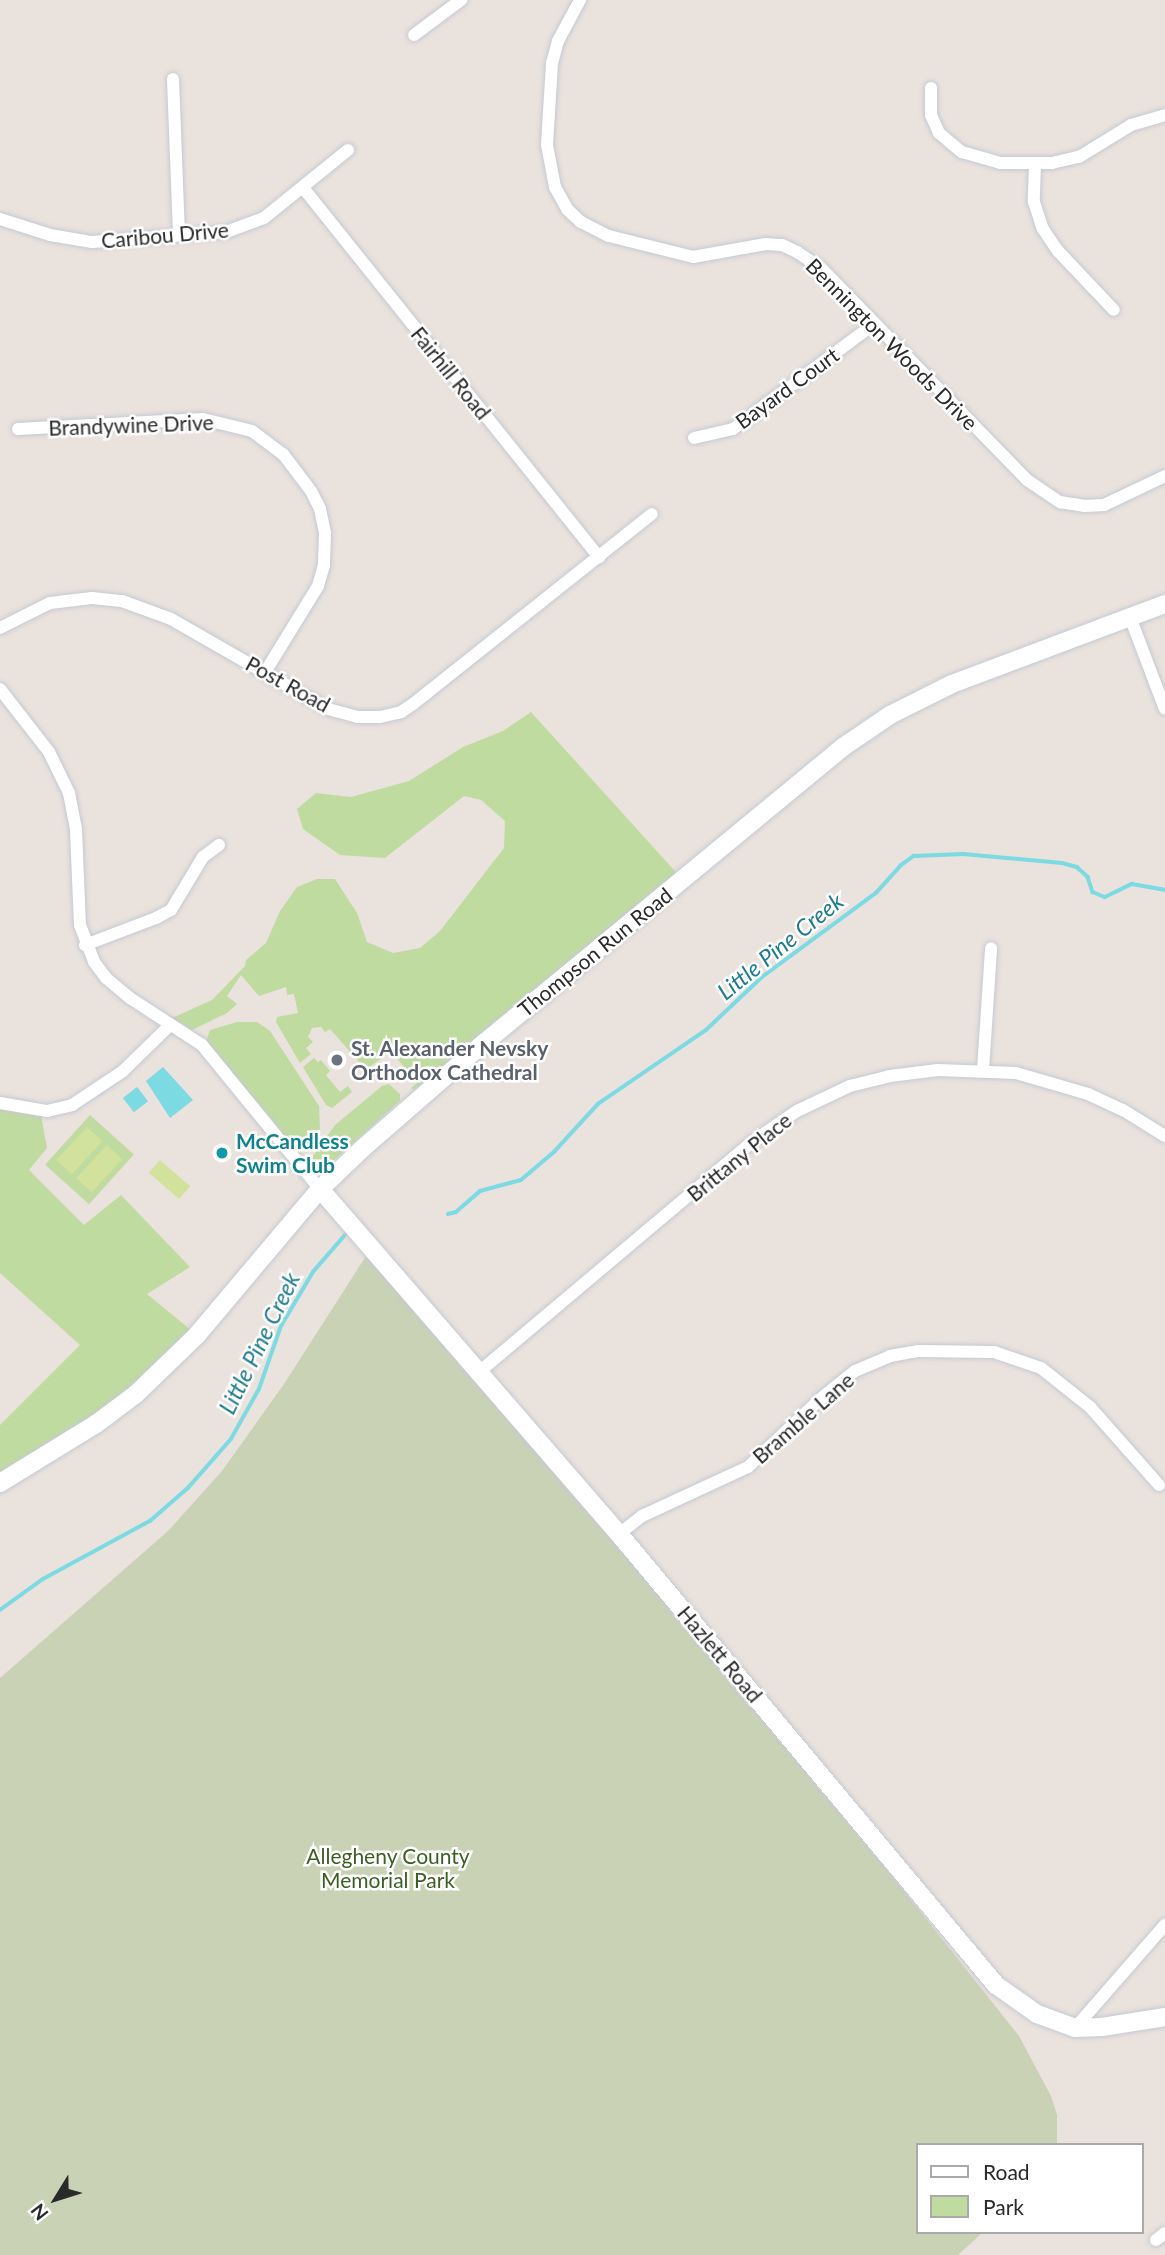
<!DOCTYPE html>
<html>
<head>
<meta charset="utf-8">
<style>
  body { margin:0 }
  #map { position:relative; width:1165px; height:2255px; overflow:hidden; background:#eae2dd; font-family:Lato,sans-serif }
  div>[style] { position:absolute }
  .green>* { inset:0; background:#c0dba0; transform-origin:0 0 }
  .cemetery>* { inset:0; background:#cad2b6 }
  .pitch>* { inset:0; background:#d2e29c; transform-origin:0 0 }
  .water>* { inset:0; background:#7bdae2; transform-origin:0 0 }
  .stream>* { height:3.5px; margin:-1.75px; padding:0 1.75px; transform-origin:1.75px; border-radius:1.75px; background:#7bdae2 }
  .roads { filter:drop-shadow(0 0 2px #c5cad2) drop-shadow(0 0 2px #c5cad2) }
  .street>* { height:12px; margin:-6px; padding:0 6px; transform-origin:6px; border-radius:6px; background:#fff }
  .secondary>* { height:18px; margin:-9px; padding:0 9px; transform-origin:9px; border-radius:9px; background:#fff }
  .dots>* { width:19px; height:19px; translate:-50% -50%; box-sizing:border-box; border:4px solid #fff; border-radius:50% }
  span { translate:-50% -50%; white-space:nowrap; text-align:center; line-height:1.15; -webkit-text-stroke:5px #fff; paint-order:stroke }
  .street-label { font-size:21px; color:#2a2a2a }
  .worship-label { font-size:21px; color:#5b616d; font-weight:700 }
  .left { translate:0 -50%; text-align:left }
  .culture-label { font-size:21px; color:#0d838f; font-weight:700 }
  .park-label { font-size:21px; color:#3a5f22 }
  .water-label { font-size:23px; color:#1b7c8d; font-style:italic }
  .legend { position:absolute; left:916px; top:2143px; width:228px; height:91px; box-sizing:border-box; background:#fff; border:2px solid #aaa; margin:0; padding:9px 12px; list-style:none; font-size:21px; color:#2a2a2a }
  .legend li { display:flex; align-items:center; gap:14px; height:35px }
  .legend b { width:35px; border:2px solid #aaa }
  .north { position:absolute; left:21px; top:2164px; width:70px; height:70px; -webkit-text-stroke:5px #fff; paint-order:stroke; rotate:232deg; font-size:19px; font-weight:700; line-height:28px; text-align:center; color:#2a2a2a }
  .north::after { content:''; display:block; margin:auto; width:24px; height:32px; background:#2a2a2a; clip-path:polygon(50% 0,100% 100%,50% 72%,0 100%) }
</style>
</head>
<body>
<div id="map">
  <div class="green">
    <div style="clip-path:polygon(531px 712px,683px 880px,478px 1037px,414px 1090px,411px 1088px,417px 1083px,391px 1051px,366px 1070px,330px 1029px,325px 1032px,321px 1027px,312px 1028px,308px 1037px,313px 1042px,306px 1048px,311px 1054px,300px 1063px,276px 1022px,277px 1017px,298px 1013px,294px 994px,287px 995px,286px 987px,259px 996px,241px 975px,227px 996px,237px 1004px,227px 1013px,192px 1030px,172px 1018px,212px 1000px,245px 966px,246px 960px,266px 943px,280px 911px,297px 887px,317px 879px,335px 879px,357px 913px,367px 942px,393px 953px,420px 948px,440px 931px,504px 848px,505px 821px,481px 800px,464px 796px,385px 858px,340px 855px,303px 829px,297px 809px,316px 793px,351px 797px,409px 781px,463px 747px,503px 731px)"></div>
    <div style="clip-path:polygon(237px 1022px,257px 1022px,270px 1031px,319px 1106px,320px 1129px,303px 1151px,296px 1152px,206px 1041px,210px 1030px)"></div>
    <div style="clip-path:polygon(314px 1058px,318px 1062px,321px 1060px,330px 1071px,326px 1075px,340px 1092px,348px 1086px,352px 1092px,332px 1108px,326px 1105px,303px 1067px)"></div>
    <div style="clip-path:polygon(389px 1084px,400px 1094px,400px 1101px,330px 1164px,318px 1170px,313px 1169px,313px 1156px,335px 1125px,382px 1086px)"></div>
    <div style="clip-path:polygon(0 1103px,40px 1110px,47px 1148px,29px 1170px,84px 1225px,121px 1195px,190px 1267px,147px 1294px,197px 1335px,176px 1357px,0 1483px,0 1425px,80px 1345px,0 1273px)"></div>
    <div style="left:90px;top:1115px;width:59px;height:67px;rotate:42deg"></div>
  </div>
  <div class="cemetery">
    <div style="clip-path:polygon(366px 1256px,780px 1735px,1019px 2036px,1051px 2096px,1057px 2115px,1057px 2145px,918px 2145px,918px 2232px,983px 2232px,958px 2255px,0 2255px,0 1678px,168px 1531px,222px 1471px,284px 1384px)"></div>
  </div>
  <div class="pitch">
    <div style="left:87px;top:1127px;width:21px;height:45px;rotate:43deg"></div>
    <div style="left:107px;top:1145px;width:21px;height:45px;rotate:43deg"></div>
    <div style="left:160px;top:1160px;width:40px;height:17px;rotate:41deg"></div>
  </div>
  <div class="water">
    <div style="clip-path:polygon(163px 1067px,193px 1100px,170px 1118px,146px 1081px)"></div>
    <div style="left:137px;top:1087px;width:18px;height:18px;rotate:52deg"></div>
  </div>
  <div class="stream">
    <div style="left:448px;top:1214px;width:8px;rotate:-14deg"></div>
    <div style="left:456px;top:1212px;width:32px;rotate:-41deg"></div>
    <div style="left:480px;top:1191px;width:42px;rotate:-15deg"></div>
    <div style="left:521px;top:1180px;width:43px;rotate:-40.3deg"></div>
    <div style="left:554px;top:1152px;width:65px;rotate:-47.5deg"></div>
    <div style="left:598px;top:1104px;width:131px;rotate:-34.4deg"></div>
    <div style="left:706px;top:1030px;width:77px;rotate:-43.4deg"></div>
    <div style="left:762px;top:977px;width:142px;rotate:-36.4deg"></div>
    <div style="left:876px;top:893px;width:36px;rotate:-48deg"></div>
    <div style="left:900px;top:866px;width:17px;rotate:-36deg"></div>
    <div style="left:914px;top:856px;width:49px;rotate:-2.3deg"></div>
    <div style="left:963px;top:854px;width:99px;rotate:5.2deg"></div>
    <div style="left:1062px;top:863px;width:16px;rotate:15deg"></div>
    <div style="left:1077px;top:867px;width:15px;rotate:42deg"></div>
    <div style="left:1088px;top:877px;width:16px;rotate:72deg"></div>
    <div style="left:1093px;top:892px;width:13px;rotate:23deg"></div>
    <div style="left:1105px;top:897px;width:30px;rotate:-26deg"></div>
    <div style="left:1132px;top:884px;width:34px;rotate:10deg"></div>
    <div style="left:0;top:1610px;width:53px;rotate:-35.8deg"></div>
    <div style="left:43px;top:1579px;width:122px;rotate:-28.5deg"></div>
    <div style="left:150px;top:1521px;width:50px;rotate:-41deg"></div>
    <div style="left:188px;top:1488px;width:65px;rotate:-48.7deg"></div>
    <div style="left:231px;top:1439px;width:57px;rotate:-60.8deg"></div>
    <div style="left:259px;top:1389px;width:67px;rotate:-70.8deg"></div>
    <div style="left:281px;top:1326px;width:63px;rotate:-59.3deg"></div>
    <div style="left:313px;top:1272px;width:49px;rotate:-49.1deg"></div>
  </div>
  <div class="roads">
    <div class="street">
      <div style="left:580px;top:0;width:47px;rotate:118.2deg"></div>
      <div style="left:558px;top:41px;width:23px;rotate:105deg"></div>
      <div style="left:552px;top:63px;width:82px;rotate:93.5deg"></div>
      <div style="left:547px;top:145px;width:43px;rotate:79.2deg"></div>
      <div style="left:555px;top:187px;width:26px;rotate:61deg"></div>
      <div style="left:568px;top:210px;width:18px;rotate:43deg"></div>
      <div style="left:581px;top:222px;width:31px;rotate:27deg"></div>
      <div style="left:609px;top:236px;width:87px;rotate:14deg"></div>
      <div style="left:693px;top:257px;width:74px;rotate:-10.1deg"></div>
      <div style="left:766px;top:244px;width:16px;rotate:4deg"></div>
      <div style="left:782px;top:245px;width:17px;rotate:25deg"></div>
      <div style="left:797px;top:252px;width:30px;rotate:34deg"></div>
      <div style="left:822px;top:269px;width:294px;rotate:45.8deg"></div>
      <div style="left:1027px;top:480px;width:40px;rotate:34deg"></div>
      <div style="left:1060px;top:502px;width:24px;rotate:9deg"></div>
      <div style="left:1084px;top:506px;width:20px;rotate:-3deg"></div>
      <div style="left:1104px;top:505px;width:68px;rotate:-25.4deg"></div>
      <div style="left:414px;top:35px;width:59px;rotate:-36.7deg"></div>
      <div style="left:173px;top:79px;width:156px;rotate:87.8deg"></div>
      <div style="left:931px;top:88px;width:27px;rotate:90deg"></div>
      <div style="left:931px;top:115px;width:20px;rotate:66deg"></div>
      <div style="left:939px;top:133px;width:30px;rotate:40deg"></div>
      <div style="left:962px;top:152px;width:40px;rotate:16deg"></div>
      <div style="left:1000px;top:163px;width:52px"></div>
      <div style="left:1052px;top:163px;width:28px;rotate:-13deg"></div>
      <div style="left:1079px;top:157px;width:61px;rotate:-31.6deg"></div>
      <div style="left:1131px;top:125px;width:35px;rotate:-16deg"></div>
      <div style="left:1035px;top:164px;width:38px;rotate:92deg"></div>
      <div style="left:1034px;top:202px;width:28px;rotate:72deg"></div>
      <div style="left:1043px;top:229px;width:27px;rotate:56deg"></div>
      <div style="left:1058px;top:251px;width:81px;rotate:46.5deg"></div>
      <div style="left:304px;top:189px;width:472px;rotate:51.3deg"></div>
      <div style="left:0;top:219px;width:52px;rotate:17.7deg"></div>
      <div style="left:50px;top:235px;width:43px;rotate:9.5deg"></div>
      <div style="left:92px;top:242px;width:134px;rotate:-4.3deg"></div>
      <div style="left:226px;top:232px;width:40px;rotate:-20.2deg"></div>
      <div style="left:264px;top:218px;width:108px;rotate:-39deg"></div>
      <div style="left:18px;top:429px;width:185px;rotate:-3.1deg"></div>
      <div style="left:203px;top:419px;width:50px;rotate:13.8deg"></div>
      <div style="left:252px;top:431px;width:39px;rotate:37deg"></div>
      <div style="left:283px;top:454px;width:46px;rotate:52.9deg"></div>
      <div style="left:311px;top:491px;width:20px;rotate:63deg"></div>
      <div style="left:320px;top:509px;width:25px;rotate:78deg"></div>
      <div style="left:325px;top:533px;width:32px;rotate:92deg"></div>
      <div style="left:324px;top:565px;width:22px;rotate:106deg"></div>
      <div style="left:318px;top:586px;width:101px;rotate:121.6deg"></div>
      <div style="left:694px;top:438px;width:40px;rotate:-13deg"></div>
      <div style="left:733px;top:429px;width:176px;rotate:-36.7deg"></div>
      <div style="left:1130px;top:617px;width:98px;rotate:69.2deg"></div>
      <div style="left:0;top:628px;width:56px;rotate:-26.6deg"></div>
      <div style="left:50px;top:603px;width:42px;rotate:-6.8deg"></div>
      <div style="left:92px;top:598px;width:30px;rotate:6deg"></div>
      <div style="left:122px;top:601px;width:52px;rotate:20.2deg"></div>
      <div style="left:171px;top:619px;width:181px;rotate:29.8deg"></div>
      <div style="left:328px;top:709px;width:30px;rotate:15deg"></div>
      <div style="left:357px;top:717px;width:23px"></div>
      <div style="left:380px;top:717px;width:22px;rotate:-13deg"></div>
      <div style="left:401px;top:712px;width:14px;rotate:-34deg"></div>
      <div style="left:413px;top:704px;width:305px;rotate:-38.5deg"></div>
      <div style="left:0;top:689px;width:80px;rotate:52.1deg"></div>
      <div style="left:49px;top:752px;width:46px;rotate:64deg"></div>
      <div style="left:69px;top:793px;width:38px;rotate:79deg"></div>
      <div style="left:76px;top:830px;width:95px;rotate:87.6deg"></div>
      <div style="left:80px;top:925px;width:40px;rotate:69deg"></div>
      <div style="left:94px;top:962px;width:20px;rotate:53deg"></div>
      <div style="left:106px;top:978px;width:31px;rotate:40deg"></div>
      <div style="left:130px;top:998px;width:86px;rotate:33.1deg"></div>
      <div style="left:202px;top:1045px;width:186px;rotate:50.7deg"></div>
      <div style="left:85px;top:945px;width:76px;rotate:-20.8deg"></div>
      <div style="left:156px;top:918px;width:17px;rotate:-28deg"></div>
      <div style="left:171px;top:910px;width:62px;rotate:-58.9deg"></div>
      <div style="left:203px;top:857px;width:20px;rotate:-37deg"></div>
      <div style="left:983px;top:1070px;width:122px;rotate:-86.2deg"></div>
      <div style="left:0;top:1103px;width:48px;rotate:9.7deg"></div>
      <div style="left:47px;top:1111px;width:26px;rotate:-13deg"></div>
      <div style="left:72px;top:1105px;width:61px;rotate:-33.7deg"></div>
      <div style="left:123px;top:1071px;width:64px;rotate:-44.4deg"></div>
      <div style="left:479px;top:1372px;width:357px;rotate:-40.1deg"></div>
      <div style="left:752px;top:1142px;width:55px;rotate:-34.6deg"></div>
      <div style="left:797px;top:1111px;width:59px;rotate:-25.3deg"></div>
      <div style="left:850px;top:1086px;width:41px;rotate:-14deg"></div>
      <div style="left:890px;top:1076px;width:48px;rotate:-7.1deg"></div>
      <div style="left:938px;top:1070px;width:78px;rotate:2.2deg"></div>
      <div style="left:1016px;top:1073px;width:75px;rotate:16.3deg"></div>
      <div style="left:1088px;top:1094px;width:38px;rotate:25deg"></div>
      <div style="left:1123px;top:1110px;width:49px;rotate:31.8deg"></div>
      <div style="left:619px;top:1534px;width:29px;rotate:-38deg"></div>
      <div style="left:642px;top:1516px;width:117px;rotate:-24.8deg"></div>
      <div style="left:748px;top:1467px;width:98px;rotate:-43.3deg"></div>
      <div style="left:819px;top:1400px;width:46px;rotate:-38.9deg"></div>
      <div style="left:855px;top:1371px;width:38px;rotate:-23deg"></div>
      <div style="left:890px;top:1356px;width:29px;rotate:-10deg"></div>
      <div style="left:919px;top:1351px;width:75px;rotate:0.8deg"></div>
      <div style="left:994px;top:1352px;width:50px;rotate:18.8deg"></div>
      <div style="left:1041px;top:1368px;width:63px;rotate:38.5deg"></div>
      <div style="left:1090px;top:1407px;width:104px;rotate:48.5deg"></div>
      <div style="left:1075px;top:2028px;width:137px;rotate:-48.9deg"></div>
      <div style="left:1156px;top:2240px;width:11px;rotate:-38deg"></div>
    </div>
    <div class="secondary">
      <div style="left:320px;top:1189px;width:457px;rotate:49.1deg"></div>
      <div style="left:619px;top:1534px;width:588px;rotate:50.11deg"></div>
      <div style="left:996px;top:1985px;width:50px;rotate:35.3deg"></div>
      <div style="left:1037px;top:2014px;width:40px;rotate:20.2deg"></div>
      <div style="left:1075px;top:2028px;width:27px;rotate:-2deg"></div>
      <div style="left:1102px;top:2027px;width:64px;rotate:-9deg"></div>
      <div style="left:0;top:1483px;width:113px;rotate:-31.6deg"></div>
      <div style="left:96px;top:1424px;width:50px;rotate:-36.9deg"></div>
      <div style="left:136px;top:1394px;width:85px;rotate:-44deg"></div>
      <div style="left:197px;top:1335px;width:191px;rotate:-49.9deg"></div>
      <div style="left:320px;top:1189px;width:59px;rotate:-43.6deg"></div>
      <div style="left:363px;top:1148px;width:160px;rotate:-41deg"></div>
      <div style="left:484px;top:1043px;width:465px;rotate:-39.5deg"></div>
      <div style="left:843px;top:747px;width:57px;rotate:-34.2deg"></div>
      <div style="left:890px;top:715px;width:69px;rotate:-26.6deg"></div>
      <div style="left:952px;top:684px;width:228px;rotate:-20.6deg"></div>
    </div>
  </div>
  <div class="dots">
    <div style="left:337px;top:1060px;background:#6b7280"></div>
    <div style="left:222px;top:1153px;background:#0f9aa8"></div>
  </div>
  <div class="street-label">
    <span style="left:165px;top:235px;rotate:-5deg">Caribou Drive</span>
    <span style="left:892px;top:344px;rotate:45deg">Bennington Woods Drive</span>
    <span style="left:451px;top:373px;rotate:51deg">Fairhill Road</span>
    <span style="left:787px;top:388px;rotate:-36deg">Bayard Court</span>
    <span style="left:131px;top:425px;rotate:-2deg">Brandywine Drive</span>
    <span style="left:288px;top:684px;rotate:29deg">Post Road</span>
    <span style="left:595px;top:952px;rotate:-39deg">Thompson Run Road</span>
    <span style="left:739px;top:1157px;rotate:-39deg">Brittany Place</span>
    <span style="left:803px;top:1418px;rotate:-41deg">Bramble Lane</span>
    <span style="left:720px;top:1654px;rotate:50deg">Hazlett Road</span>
  </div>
  <div class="worship-label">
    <span class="left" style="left:351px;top:1060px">St. Alexander Nevsky<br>Orthodox Cathedral</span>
  </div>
  <div class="culture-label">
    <span class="left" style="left:236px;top:1153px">McCandless<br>Swim Club</span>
  </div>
  <div class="park-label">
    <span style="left:388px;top:1868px">Allegheny County<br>Memorial Park</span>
  </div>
  <div class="water-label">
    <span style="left:780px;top:946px;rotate:-39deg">Little Pine Creek</span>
    <span style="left:259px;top:1343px;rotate:-64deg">Little Pine Creek</span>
  </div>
  <ul class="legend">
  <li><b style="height:9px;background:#fff"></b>Road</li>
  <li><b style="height:19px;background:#c0dba0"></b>Park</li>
  </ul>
  <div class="north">N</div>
</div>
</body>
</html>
